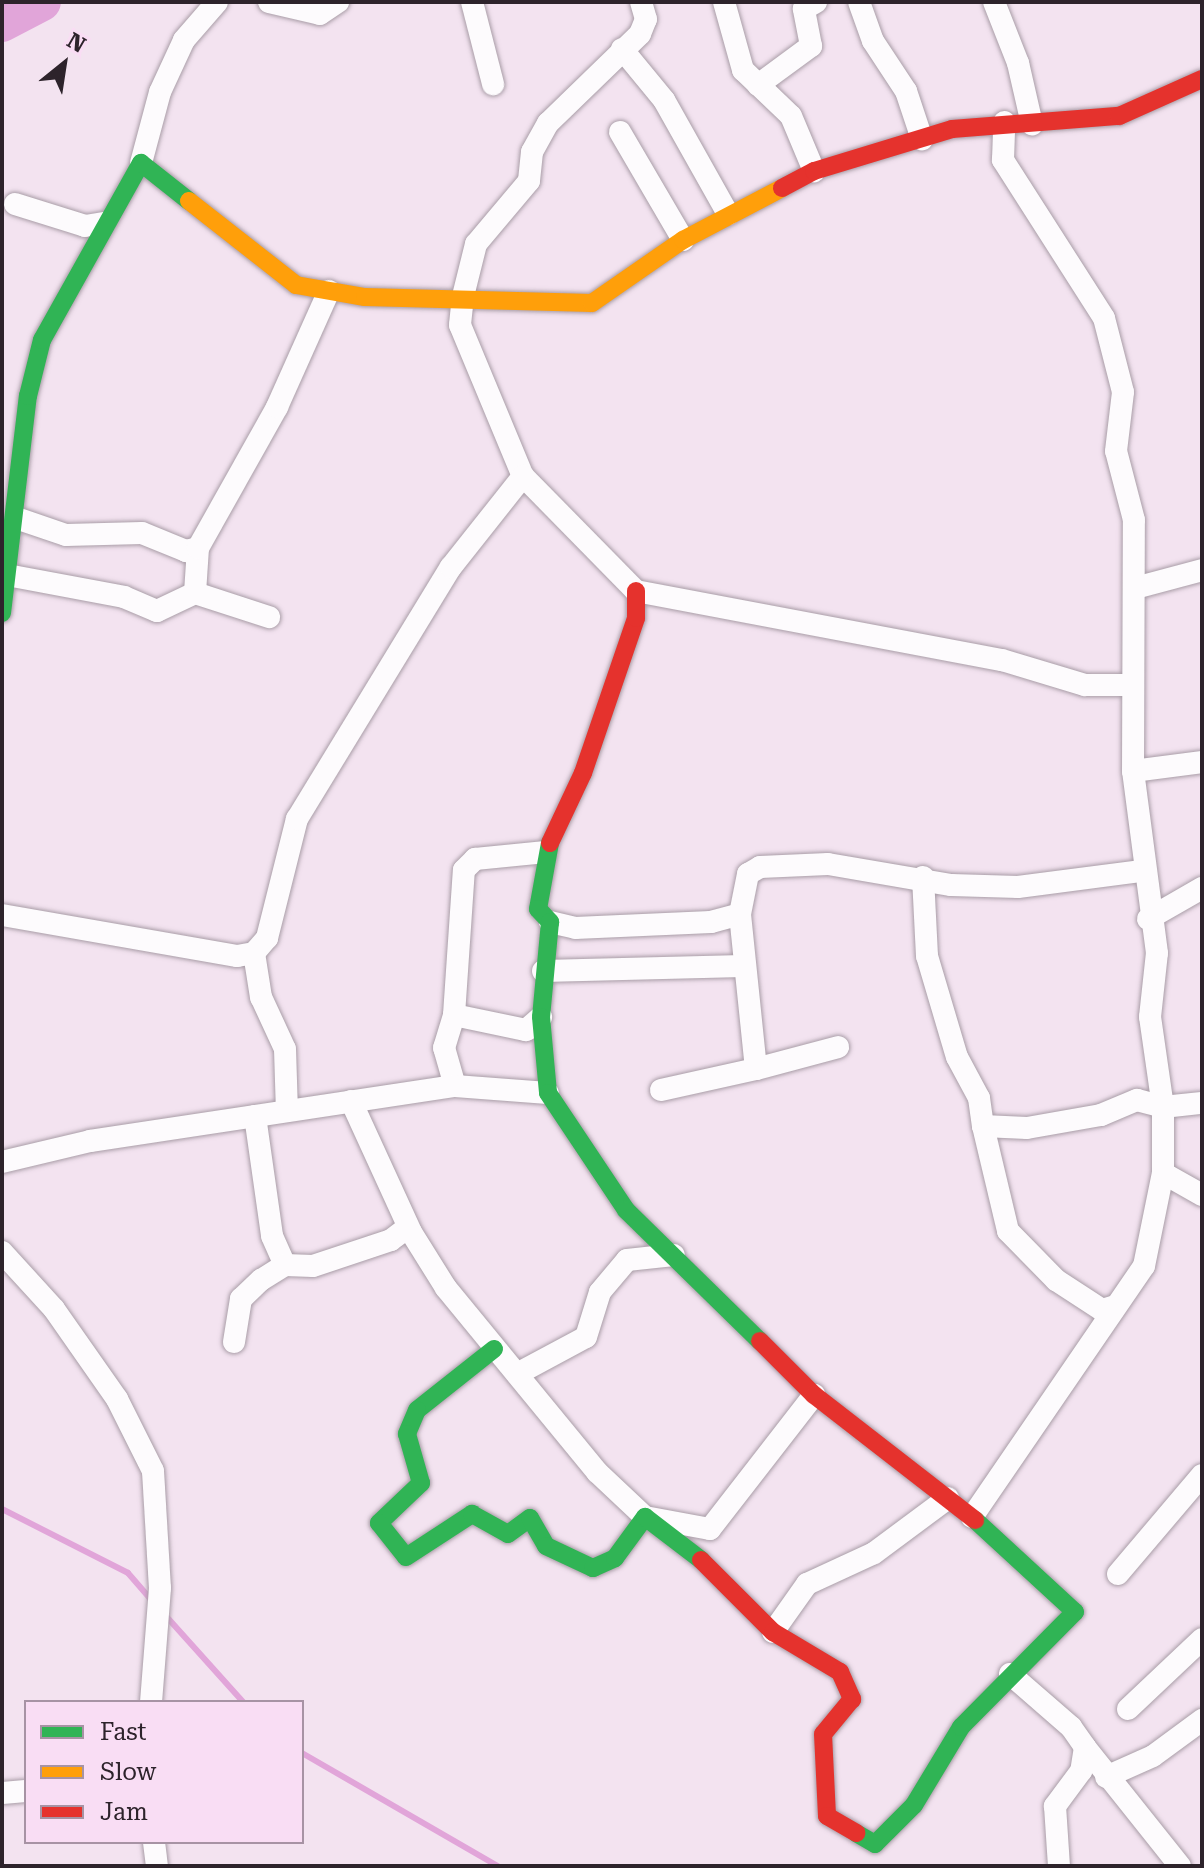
<!DOCTYPE html>
<html>
<head>
<meta charset="utf-8">
<style>
  body { margin:0 }
  #map { position:relative; width:1204px; height:1868px; overflow:hidden; background:#f3e3f0; font-family:"Roboto Serif",serif }
  div>[style] { position:absolute }
  .stream>* { height:6px; margin:-3px; padding:0 3px; transform-origin:3px; border-radius:3px; background:#e1a5d9 }
  .river>* { height:38px; margin:-19px; padding:0 19px; transform-origin:19px; border-radius:19px; background:#e1a5d9 }
  .roads { filter:drop-shadow(0 0 2px #a99da7) drop-shadow(0 0 2px #a99da7) }
  .street>* { height:22px; margin:-11px; padding:0 11px; transform-origin:11px; border-radius:11px; background:#fdfbfd }
  .fast>* { height:18px; margin:-9px; padding:0 9px; transform-origin:9px; border-radius:9px; background:#30b455 }
  .slow>* { height:18px; margin:-9px; padding:0 9px; transform-origin:9px; border-radius:9px; background:#ff9f0a }
  .jam>* { height:18px; margin:-9px; padding:0 9px; transform-origin:9px; border-radius:9px; background:#e5322d }
  span { translate:-50% -50%; white-space:nowrap; text-align:center; line-height:1.15; -webkit-text-stroke:8px #f9ddf4; paint-order:stroke }
  .frame { position:absolute; inset:0; border:4px solid #2d232b; pointer-events:none }
  .legend { position:absolute; left:24px; top:1700px; width:280px; height:144px; box-sizing:border-box; background:#f9ddf4; border:2px solid #a793a4; margin:0; padding:10px 14px; list-style:none; font-size:24px; color:#2d232b }
  .legend li { display:flex; align-items:center; gap:16px; height:40px }
  .legend b { width:40px; border:2px solid #a793a4 }
  .north { position:absolute; left:24px; top:24px; width:80px; height:80px; -webkit-text-stroke:6px #f9ddf4; paint-order:stroke; rotate:30deg; font-size:22px; font-weight:700; line-height:32px; text-align:center; color:#2d232b }
  .north::after { content:''; display:block; margin:auto; width:28px; height:36px; background:#2d232b; clip-path:polygon(50% 0,100% 100%,50% 72%,0 100%) }
</style>
</head>
<body>
<div id="map">
  <div class="stream">
    <div style="left:2px;top:1509px;width:141px;rotate:26.9deg"></div>
    <div style="left:128px;top:1573px;width:37px;rotate:49deg"></div>
    <div style="left:165px;top:1615px;width:117px;rotate:48.1deg"></div>
    <div style="left:302px;top:1753px;width:226px;rotate:30deg"></div>
  </div>
  <div class="river">
    <div style="left:2px;top:23px;width:45px;rotate:-27.7deg"></div>
  </div>
  <div class="roads">
    <div class="street">
      <div style="left:269px;top:2px;width:52px;rotate:13.2deg"></div>
      <div style="left:320px;top:14px;width:22px;rotate:-34deg"></div>
      <div style="left:472px;top:2px;width:85px;rotate:75.6deg"></div>
      <div style="left:641px;top:2px;width:18px;rotate:74deg"></div>
      <div style="left:646px;top:19px;width:16px;rotate:112deg"></div>
      <div style="left:640px;top:34px;width:128px;rotate:135.9deg"></div>
      <div style="left:548px;top:123px;width:33px;rotate:119deg"></div>
      <div style="left:532px;top:152px;width:29px;rotate:96deg"></div>
      <div style="left:529px;top:181px;width:82px;rotate:130.1deg"></div>
      <div style="left:476px;top:244px;width:54px;rotate:104deg"></div>
      <div style="left:463px;top:296px;width:29px;rotate:96deg"></div>
      <div style="left:460px;top:325px;width:164px;rotate:67.4deg"></div>
      <div style="left:523px;top:476px;width:161px;rotate:45.5deg"></div>
      <div style="left:636px;top:591px;width:372px;rotate:10.7deg"></div>
      <div style="left:1002px;top:660px;width:87px;rotate:16.8deg"></div>
      <div style="left:1085px;top:685px;width:44px"></div>
      <div style="left:724px;top:2px;width:71px;rotate:74.4deg"></div>
      <div style="left:743px;top:70px;width:66px;rotate:43.8deg"></div>
      <div style="left:791px;top:116px;width:60px;rotate:67.3deg"></div>
      <div style="left:859px;top:2px;width:41px;rotate:70.3deg"></div>
      <div style="left:873px;top:41px;width:60px;rotate:56.6deg"></div>
      <div style="left:906px;top:91px;width:51px;rotate:71.6deg"></div>
      <div style="left:994px;top:2px;width:66px;rotate:68.5deg"></div>
      <div style="left:1018px;top:63px;width:63px;rotate:77.1deg"></div>
      <div style="left:622px;top:49px;width:66px;rotate:50.5deg"></div>
      <div style="left:664px;top:100px;width:131px;rotate:60.7deg"></div>
      <div style="left:758px;top:85px;width:66px;rotate:-36.3deg"></div>
      <div style="left:811px;top:46px;width:38px;rotate:-101deg"></div>
      <div style="left:804px;top:9px;width:14px;rotate:-30deg"></div>
      <div style="left:620px;top:132px;width:125px;rotate:59.7deg"></div>
      <div style="left:141px;top:163px;width:73px;rotate:-75deg"></div>
      <div style="left:160px;top:92px;width:57px;rotate:-65.2deg"></div>
      <div style="left:184px;top:40px;width:50px;rotate:-49deg"></div>
      <div style="left:15px;top:204px;width:73px;rotate:17.4deg"></div>
      <div style="left:85px;top:226px;width:20px;rotate:-9deg"></div>
      <div style="left:16px;top:518px;width:53px;rotate:18.8deg"></div>
      <div style="left:66px;top:535px;width:76px;rotate:-1.5deg"></div>
      <div style="left:142px;top:533px;width:48px;rotate:22.2deg"></div>
      <div style="left:186px;top:551px;width:12px;rotate:-14deg"></div>
      <div style="left:7px;top:575px;width:119px;rotate:10.6deg"></div>
      <div style="left:124px;top:597px;width:36px;rotate:23deg"></div>
      <div style="left:157px;top:611px;width:42px;rotate:-25.3deg"></div>
      <div style="left:195px;top:593px;width:78px;rotate:18deg"></div>
      <div style="left:1135px;top:588px;width:69px;rotate:-15deg"></div>
      <div style="left:195px;top:593px;width:45px;rotate:-86.2deg"></div>
      <div style="left:198px;top:548px;width:162px;rotate:-60.7deg"></div>
      <div style="left:277px;top:407px;width:127px;rotate:-65.9deg"></div>
      <div style="left:1133px;top:771px;width:70px;rotate:-7.4deg"></div>
      <div style="left:923px;top:877px;width:79px;rotate:87.1deg"></div>
      <div style="left:927px;top:956px;width:105px;rotate:73.5deg"></div>
      <div style="left:957px;top:1057px;width:47px;rotate:61.8deg"></div>
      <div style="left:979px;top:1098px;width:28px;rotate:82deg"></div>
      <div style="left:983px;top:1126px;width:44px;rotate:2.6deg"></div>
      <div style="left:1027px;top:1128px;width:75px;rotate:-10deg"></div>
      <div style="left:1101px;top:1115px;width:39px;rotate:-23deg"></div>
      <div style="left:1137px;top:1100px;width:27px;rotate:15deg"></div>
      <div style="left:1163px;top:1107px;width:39px;rotate:-6deg"></div>
      <div style="left:2px;top:915px;width:239px;rotate:9.9deg"></div>
      <div style="left:237px;top:956px;width:17px;rotate:-10deg"></div>
      <div style="left:254px;top:953px;width:20px;rotate:-49deg"></div>
      <div style="left:267px;top:938px;width:123px;rotate:-75.9deg"></div>
      <div style="left:297px;top:819px;width:295px;rotate:-58.6deg"></div>
      <div style="left:451px;top:567px;width:116px;rotate:-51.6deg"></div>
      <div style="left:1148px;top:919px;width:62px;rotate:-29.9deg"></div>
      <div style="left:550px;top:922px;width:26px;rotate:13deg"></div>
      <div style="left:575px;top:928px;width:136px;rotate:-2.5deg"></div>
      <div style="left:711px;top:922px;width:30px;rotate:-15deg"></div>
      <div style="left:254px;top:953px;width:45px;rotate:81deg"></div>
      <div style="left:261px;top:997px;width:57px;rotate:65.2deg"></div>
      <div style="left:285px;top:1049px;width:62px;rotate:88.2deg"></div>
      <div style="left:543px;top:971px;width:200px;rotate:-1.4deg"></div>
      <div style="left:454px;top:1015px;width:74px;rotate:11.8deg"></div>
      <div style="left:526px;top:1030px;width:20px;rotate:-41deg"></div>
      <div style="left:756px;top:1069px;width:85px;rotate:-15deg"></div>
      <div style="left:455px;top:1086px;width:40px;rotate:-106deg"></div>
      <div style="left:444px;top:1048px;width:34px;rotate:-73deg"></div>
      <div style="left:454px;top:1015px;width:145px;rotate:-86.1deg"></div>
      <div style="left:464px;top:870px;width:16px;rotate:-45deg"></div>
      <div style="left:475px;top:859px;width:71px;rotate:-5.6deg"></div>
      <div style="left:661px;top:1090px;width:97px;rotate:-12.5deg"></div>
      <div style="left:756px;top:1069px;width:156px;rotate:-95.9deg"></div>
      <div style="left:740px;top:914px;width:41px;rotate:-78.7deg"></div>
      <div style="left:748px;top:874px;width:14px;rotate:-30deg"></div>
      <div style="left:760px;top:867px;width:68px;rotate:-2.5deg"></div>
      <div style="left:828px;top:864px;width:125px;rotate:9.7deg"></div>
      <div style="left:951px;top:885px;width:67px;rotate:1.7deg"></div>
      <div style="left:1018px;top:887px;width:125px;rotate:-7.4deg"></div>
      <div style="left:351px;top:1101px;width:144px;rotate:65.4deg"></div>
      <div style="left:411px;top:1232px;width:66px;rotate:58deg"></div>
      <div style="left:446px;top:1288px;width:238px;rotate:50.6deg"></div>
      <div style="left:597px;top:1472px;width:66px;rotate:43.2deg"></div>
      <div style="left:645px;top:1517px;width:66px;rotate:10.5deg"></div>
      <div style="left:710px;top:1529px;width:170px;rotate:-52.2deg"></div>
      <div style="left:255px;top:1116px;width:121px;rotate:81.9deg"></div>
      <div style="left:272px;top:1236px;width:32px;rotate:66deg"></div>
      <div style="left:983px;top:1126px;width:108px;rotate:76.6deg"></div>
      <div style="left:1008px;top:1231px;width:69px;rotate:45.6deg"></div>
      <div style="left:1056px;top:1280px;width:55px;rotate:33.1deg"></div>
      <div style="left:1102px;top:1310px;width:14px;rotate:-17deg"></div>
      <div style="left:2px;top:1162px;width:90px;rotate:-13.4deg"></div>
      <div style="left:90px;top:1141px;width:369px;rotate:-8.6deg"></div>
      <div style="left:455px;top:1086px;width:93px;rotate:4.3deg"></div>
      <div style="left:1163px;top:1173px;width:45px;rotate:29.4deg"></div>
      <div style="left:2px;top:1252px;width:77px;rotate:47.6deg"></div>
      <div style="left:54px;top:1309px;width:110px;rotate:55deg"></div>
      <div style="left:117px;top:1399px;width:80px;rotate:63.4deg"></div>
      <div style="left:153px;top:1471px;width:117px;rotate:86.6deg"></div>
      <div style="left:160px;top:1588px;width:114px;rotate:94.5deg"></div>
      <div style="left:234px;top:1342px;width:44px;rotate:-80.8deg"></div>
      <div style="left:241px;top:1299px;width:28px;rotate:-44deg"></div>
      <div style="left:261px;top:1280px;width:28px;rotate:-32deg"></div>
      <div style="left:285px;top:1265px;width:28px;rotate:2deg"></div>
      <div style="left:313px;top:1266px;width:82px;rotate:-18.4deg"></div>
      <div style="left:391px;top:1240px;width:21px;rotate:-37deg"></div>
      <div style="left:517px;top:1374px;width:78px;rotate:-28.2deg"></div>
      <div style="left:586px;top:1337px;width:47px;rotate:-72.7deg"></div>
      <div style="left:600px;top:1292px;width:42px;rotate:-49.8deg"></div>
      <div style="left:627px;top:1260px;width:47px;rotate:-6.1deg"></div>
      <div style="left:972px;top:1517px;width:304px;rotate:-55.6deg"></div>
      <div style="left:1144px;top:1266px;width:95px;rotate:-78.5deg"></div>
      <div style="left:1163px;top:1173px;width:66px;rotate:-90deg"></div>
      <div style="left:1163px;top:1107px;width:91px;rotate:-98.2deg"></div>
      <div style="left:1150px;top:1017px;width:64px;rotate:-83.8deg"></div>
      <div style="left:1157px;top:953px;width:184px;rotate:-97.5deg"></div>
      <div style="left:1133px;top:771px;width:251px;rotate:-89.8deg"></div>
      <div style="left:1134px;top:520px;width:71px;rotate:-104.6deg"></div>
      <div style="left:1116px;top:451px;width:59px;rotate:-83.2deg"></div>
      <div style="left:1123px;top:392px;width:76px;rotate:-104.4deg"></div>
      <div style="left:1104px;top:318px;width:188px;rotate:-122.6deg"></div>
      <div style="left:1003px;top:160px;width:38px;rotate:-88deg"></div>
      <div style="left:1118px;top:1574px;width:130px;rotate:-49.7deg"></div>
      <div style="left:773px;top:1632px;width:59px;rotate:-54.7deg"></div>
      <div style="left:807px;top:1584px;width:74px;rotate:-24.8deg"></div>
      <div style="left:874px;top:1553px;width:92px;rotate:-36.6deg"></div>
      <div style="left:1010px;top:1674px;width:81px;rotate:41deg"></div>
      <div style="left:1071px;top:1727px;width:24px;rotate:55deg"></div>
      <div style="left:1085px;top:1747px;width:24px;rotate:99deg"></div>
      <div style="left:1081px;top:1771px;width:44px;rotate:126.6deg"></div>
      <div style="left:1055px;top:1806px;width:60px;rotate:86.2deg"></div>
      <div style="left:1128px;top:1709px;width:102px;rotate:-43.4deg"></div>
      <div style="left:1085px;top:1747px;width:152px;rotate:51.4deg"></div>
      <div style="left:1106px;top:1777px;width:51px;rotate:-24.1deg"></div>
      <div style="left:1153px;top:1756px;width:61px;rotate:-36.3deg"></div>
      <div style="left:2px;top:1793px;width:24px;rotate:-5deg"></div>
      <div style="left:154px;top:1842px;width:24px;rotate:83deg"></div>
    </div>
    <div class="fast">
      <div style="left:2px;top:613px;width:219px;rotate:-83.2deg"></div>
      <div style="left:28px;top:396px;width:58px;rotate:-76deg"></div>
      <div style="left:42px;top:340px;width:203px;rotate:-60.8deg"></div>
      <div style="left:141px;top:163px;width:61px;rotate:38.4deg"></div>
      <div style="left:550px;top:843px;width:67px;rotate:100.3deg"></div>
      <div style="left:538px;top:909px;width:18px;rotate:47deg"></div>
      <div style="left:550px;top:922px;width:95px;rotate:95.4deg"></div>
      <div style="left:541px;top:1017px;width:76px;rotate:84.7deg"></div>
      <div style="left:548px;top:1093px;width:141px;rotate:56.3deg"></div>
      <div style="left:626px;top:1210px;width:187px;rotate:44.4deg"></div>
      <div style="left:494px;top:1349px;width:98px;rotate:141.6deg"></div>
      <div style="left:417px;top:1410px;width:26px;rotate:113deg"></div>
      <div style="left:407px;top:1434px;width:51px;rotate:74.1deg"></div>
      <div style="left:421px;top:1483px;width:58px;rotate:136.4deg"></div>
      <div style="left:379px;top:1523px;width:43px;rotate:51.5deg"></div>
      <div style="left:406px;top:1557px;width:79px;rotate:-33.1deg"></div>
      <div style="left:472px;top:1514px;width:41px;rotate:29.1deg"></div>
      <div style="left:508px;top:1534px;width:27px;rotate:-36deg"></div>
      <div style="left:530px;top:1518px;width:32px;rotate:60deg"></div>
      <div style="left:546px;top:1546px;width:52px;rotate:25.1deg"></div>
      <div style="left:593px;top:1568px;width:24px;rotate:-24deg"></div>
      <div style="left:615px;top:1558px;width:51px;rotate:-53.8deg"></div>
      <div style="left:645px;top:1517px;width:71px;rotate:37.5deg"></div>
      <div style="left:856px;top:1833px;width:22px;rotate:30deg"></div>
      <div style="left:875px;top:1844px;width:55px;rotate:-45deg"></div>
      <div style="left:914px;top:1805px;width:91px;rotate:-58.9deg"></div>
      <div style="left:961px;top:1727px;width:162px;rotate:-45.3deg"></div>
      <div style="left:1075px;top:1612px;width:136px;rotate:-137.4deg"></div>
    </div>
    <div class="slow">
      <div style="left:189px;top:201px;width:136px;rotate:38.1deg"></div>
      <div style="left:296px;top:285px;width:70px;rotate:9.9deg"></div>
      <div style="left:365px;top:297px;width:227px;rotate:1.5deg"></div>
      <div style="left:592px;top:303px;width:111px;rotate:-34.7deg"></div>
      <div style="left:683px;top:240px;width:112px;rotate:-27.7deg"></div>
    </div>
    <div class="jam">
      <div style="left:782px;top:188px;width:36px;rotate:-28deg"></div>
      <div style="left:814px;top:171px;width:144px;rotate:-16.9deg"></div>
      <div style="left:952px;top:129px;width:168px;rotate:-4.5deg"></div>
      <div style="left:1119px;top:116px;width:91px;rotate:-24deg"></div>
      <div style="left:550px;top:843px;width:77px;rotate:-64.8deg"></div>
      <div style="left:583px;top:773px;width:164px;rotate:-71.1deg"></div>
      <div style="left:636px;top:618px;width:27px;rotate:-90deg"></div>
      <div style="left:760px;top:1341px;width:76px;rotate:45deg"></div>
      <div style="left:814px;top:1395px;width:204px;rotate:37.8deg"></div>
      <div style="left:701px;top:1560px;width:102px;rotate:45deg"></div>
      <div style="left:773px;top:1632px;width:78px;rotate:30.8deg"></div>
      <div style="left:840px;top:1672px;width:30px;rotate:66deg"></div>
      <div style="left:852px;top:1699px;width:45px;rotate:129.6deg"></div>
      <div style="left:823px;top:1734px;width:82px;rotate:87.2deg"></div>
      <div style="left:827px;top:1816px;width:34px;rotate:30deg"></div>
    </div>
  </div>
  <div class="frame"></div>
  <ul class="legend">
  <li><b style="height:10px;background:#30b455"></b>Fast</li>
  <li><b style="height:10px;background:#ff9f0a"></b>Slow</li>
  <li><b style="height:10px;background:#e5322d"></b>Jam</li>
  </ul>
  <div class="north">N</div>
</div>
</body>
</html>
